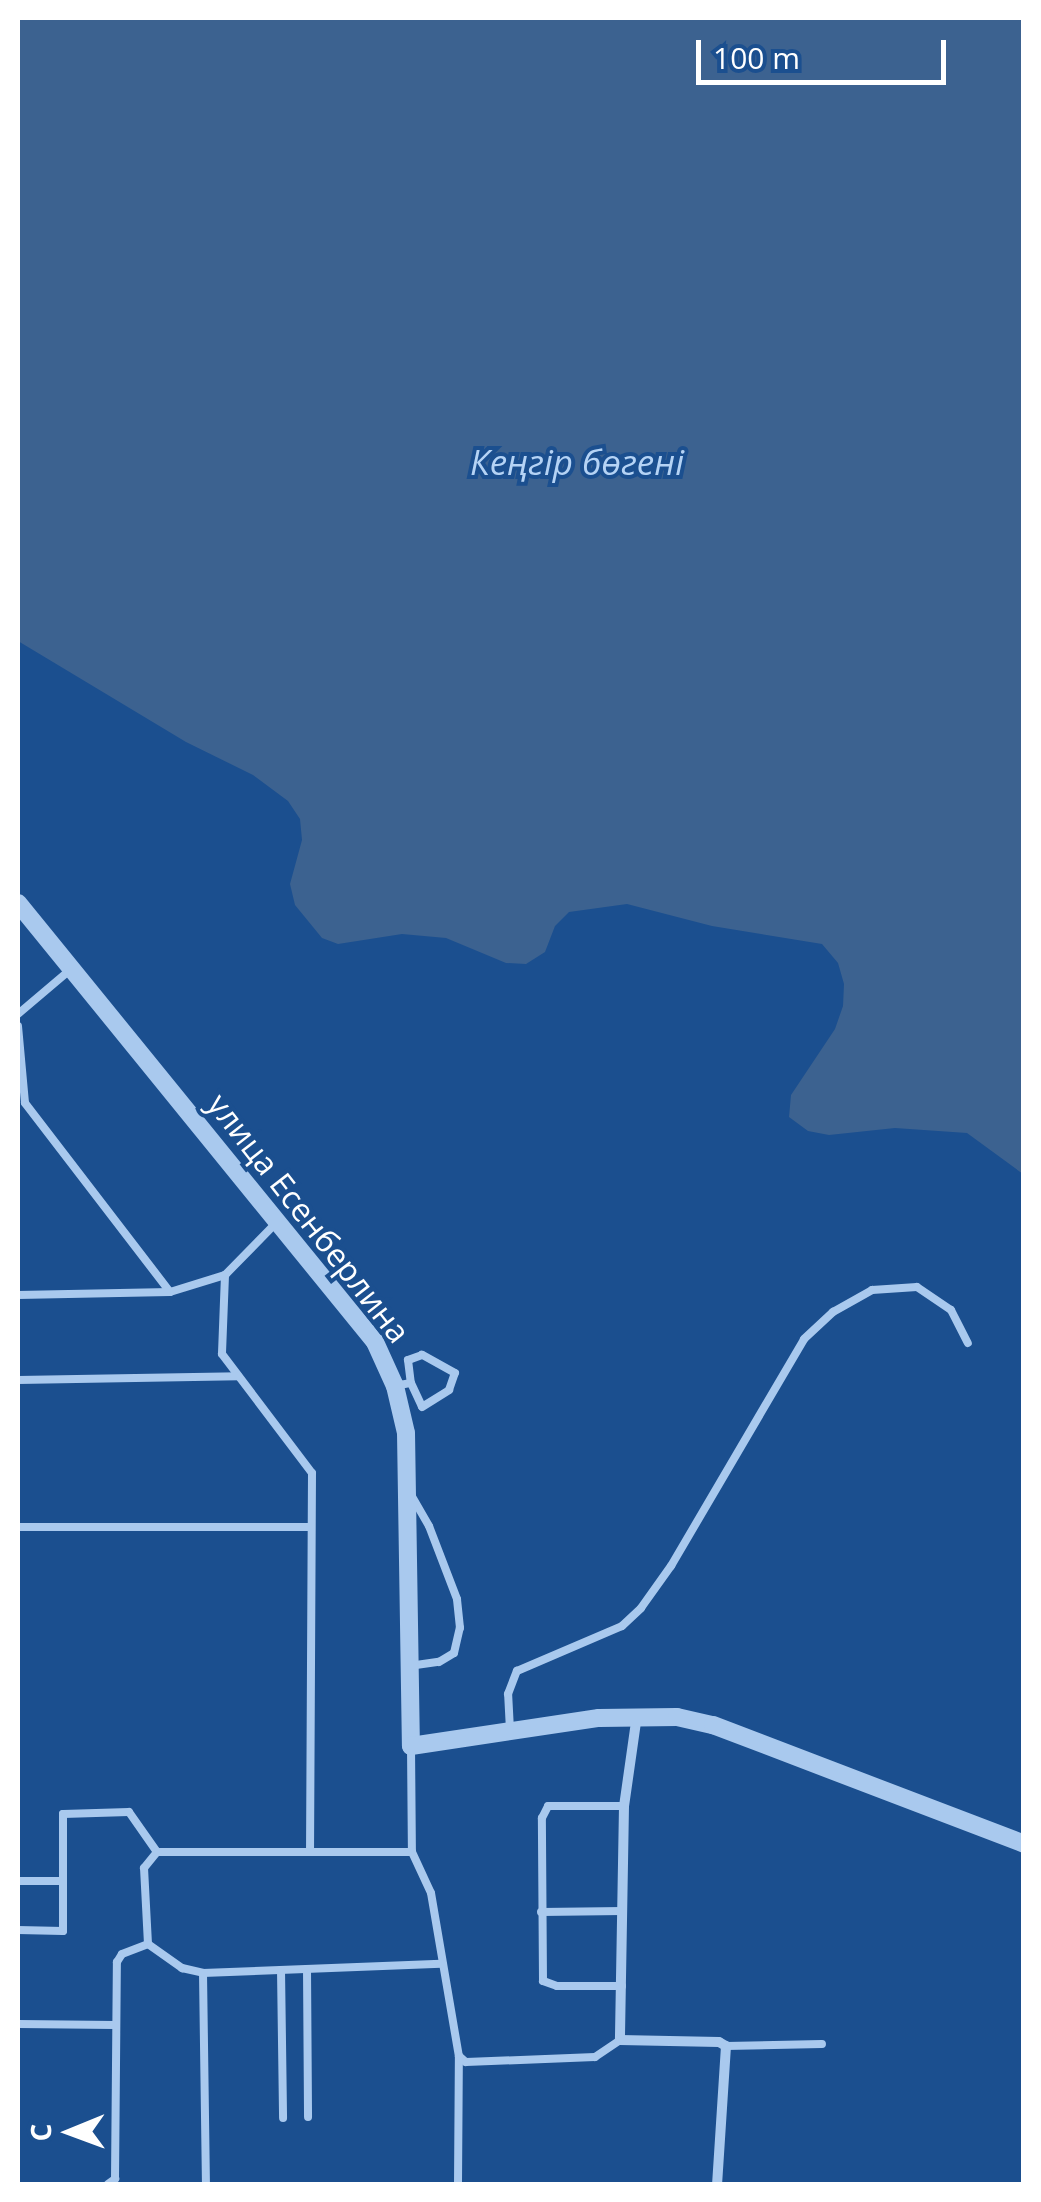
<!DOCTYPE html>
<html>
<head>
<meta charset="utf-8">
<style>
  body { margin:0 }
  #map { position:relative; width:1041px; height:2202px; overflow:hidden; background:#1b4f8f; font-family:"Open Sans",sans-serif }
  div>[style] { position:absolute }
  .water>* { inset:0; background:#3c6290 }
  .service>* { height:8px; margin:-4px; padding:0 4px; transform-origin:4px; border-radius:4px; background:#a9c9ee }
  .minor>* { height:10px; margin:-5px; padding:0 5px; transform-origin:5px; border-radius:5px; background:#a9c9ee }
  .tertiary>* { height:18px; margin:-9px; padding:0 9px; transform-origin:9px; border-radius:9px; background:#a9c9ee }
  span { translate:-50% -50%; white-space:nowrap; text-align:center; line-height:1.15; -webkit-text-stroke:8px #1b4f8f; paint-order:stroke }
  .street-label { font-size:32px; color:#fff }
  .water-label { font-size:35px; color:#b5d3f5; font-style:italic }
  .frame { position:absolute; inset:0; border:20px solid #fff; pointer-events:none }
  .north { position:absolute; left:20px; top:2082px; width:100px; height:100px; -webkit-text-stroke:8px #1b4f8f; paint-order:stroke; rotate:269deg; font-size:28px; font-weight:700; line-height:40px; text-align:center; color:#fff }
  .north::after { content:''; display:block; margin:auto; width:35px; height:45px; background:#fff; clip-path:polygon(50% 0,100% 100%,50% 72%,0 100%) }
  .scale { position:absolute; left:696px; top:40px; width:250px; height:45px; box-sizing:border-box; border:5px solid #fff; border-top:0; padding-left:12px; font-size:30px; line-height:35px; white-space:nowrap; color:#fff; -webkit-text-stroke:8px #1b4f8f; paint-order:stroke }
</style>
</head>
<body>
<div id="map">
  <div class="water">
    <div style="clip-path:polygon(18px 18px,1023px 18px,1023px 1174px,967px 1133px,895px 1128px,829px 1135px,808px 1131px,789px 1117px,791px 1095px,835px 1029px,843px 1006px,844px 984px,838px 963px,822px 944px,712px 926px,627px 904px,569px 912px,555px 926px,545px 952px,526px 964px,506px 963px,446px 938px,402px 934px,338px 944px,322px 938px,295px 905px,290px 884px,302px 840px,300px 819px,288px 801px,253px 775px,186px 742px,18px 641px)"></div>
  </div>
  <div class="service">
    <div style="left:18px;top:1014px;width:70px;rotate:-40.3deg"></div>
    <div style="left:18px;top:1026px;width:77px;rotate:84.8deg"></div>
    <div style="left:25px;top:1103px;width:238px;rotate:52.5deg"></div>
    <div style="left:170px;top:1292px;width:58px;rotate:-17.2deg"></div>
    <div style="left:276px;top:1223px;width:73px;rotate:134.4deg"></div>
    <div style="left:225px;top:1275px;width:79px;rotate:92.2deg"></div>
    <div style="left:222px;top:1354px;width:149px;rotate:52.9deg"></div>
    <div style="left:312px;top:1473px;width:379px;rotate:90.3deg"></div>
    <div style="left:18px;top:1295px;width:152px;rotate:-1.1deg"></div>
    <div style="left:18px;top:1380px;width:220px;rotate:-1deg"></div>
    <div style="left:395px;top:1386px;width:16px;rotate:-11deg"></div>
    <div style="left:411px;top:1383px;width:26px;rotate:65deg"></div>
    <div style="left:422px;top:1407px;width:32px;rotate:-32deg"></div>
    <div style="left:449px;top:1390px;width:18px;rotate:-71deg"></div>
    <div style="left:455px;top:1373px;width:38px;rotate:-151deg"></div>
    <div style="left:422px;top:1355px;width:15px;rotate:160deg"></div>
    <div style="left:408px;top:1360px;width:23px;rotate:83deg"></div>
    <div style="left:18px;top:1527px;width:293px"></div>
    <div style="left:409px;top:1666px;width:30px;rotate:-8deg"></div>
    <div style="left:439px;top:1662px;width:17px;rotate:-31deg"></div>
    <div style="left:454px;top:1653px;width:26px;rotate:-77deg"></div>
    <div style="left:460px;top:1628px;width:29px;rotate:-96deg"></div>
    <div style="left:457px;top:1599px;width:78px;rotate:-111deg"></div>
    <div style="left:429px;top:1526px;width:34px;rotate:-120deg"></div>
    <div style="left:510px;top:1730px;width:36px;rotate:-93deg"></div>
    <div style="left:508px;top:1694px;width:25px;rotate:-69deg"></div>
    <div style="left:517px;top:1671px;width:114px;rotate:-23.2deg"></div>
    <div style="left:622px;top:1626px;width:26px;rotate:-43deg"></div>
    <div style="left:641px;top:1608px;width:52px;rotate:-54.5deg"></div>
    <div style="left:671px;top:1566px;width:263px;rotate:-59.6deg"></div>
    <div style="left:804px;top:1339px;width:40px;rotate:-43deg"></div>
    <div style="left:833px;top:1312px;width:45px;rotate:-29.4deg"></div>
    <div style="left:872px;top:1290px;width:45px;rotate:-3.8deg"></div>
    <div style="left:917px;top:1287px;width:41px;rotate:34.1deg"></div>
    <div style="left:951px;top:1310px;width:37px;rotate:63deg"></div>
    <div style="left:411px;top:1747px;width:105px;rotate:89.5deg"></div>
    <div style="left:412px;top:1852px;width:45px;rotate:65.1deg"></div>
    <div style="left:431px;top:1893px;width:165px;rotate:80.3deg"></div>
    <div style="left:459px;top:2056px;width:9px;rotate:41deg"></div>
    <div style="left:466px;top:2062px;width:129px;rotate:-2.2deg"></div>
    <div style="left:595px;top:2057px;width:30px;rotate:-34deg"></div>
    <div style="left:157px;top:1852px;width:255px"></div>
    <div style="left:18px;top:1881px;width:45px"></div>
    <div style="left:541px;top:1912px;width:82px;rotate:-0.7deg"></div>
    <div style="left:18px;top:1930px;width:45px;rotate:1.3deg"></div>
    <div style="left:63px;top:1931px;width:117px;rotate:-90deg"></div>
    <div style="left:63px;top:1814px;width:66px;rotate:-1.7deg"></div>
    <div style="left:129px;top:1812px;width:49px;rotate:55deg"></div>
    <div style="left:148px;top:1944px;width:76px;rotate:-93deg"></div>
    <div style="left:144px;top:1868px;width:21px;rotate:-51deg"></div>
    <div style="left:307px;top:1969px;width:148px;rotate:89.6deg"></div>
    <div style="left:281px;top:1970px;width:148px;rotate:89.2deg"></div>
    <div style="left:203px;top:1973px;width:211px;rotate:89.2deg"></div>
    <div style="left:622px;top:1986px;width:65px;rotate:180deg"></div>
    <div style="left:557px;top:1986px;width:15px;rotate:-160deg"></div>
    <div style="left:543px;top:1981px;width:163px;rotate:-90.4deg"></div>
    <div style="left:542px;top:1818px;width:13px;rotate:-63deg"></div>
    <div style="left:548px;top:1806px;width:76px"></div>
    <div style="left:18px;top:2024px;width:97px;rotate:0.6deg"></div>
    <div style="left:726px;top:2046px;width:96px;rotate:-1.2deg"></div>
    <div style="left:108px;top:2184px;width:9px;rotate:-36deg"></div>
    <div style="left:115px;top:2179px;width:217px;rotate:-89.5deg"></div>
    <div style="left:117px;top:1962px;width:9px;rotate:-58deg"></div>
    <div style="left:122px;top:1954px;width:28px;rotate:-21deg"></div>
    <div style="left:148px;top:1944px;width:42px;rotate:35.2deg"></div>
    <div style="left:182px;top:1968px;width:22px;rotate:13deg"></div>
    <div style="left:203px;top:1973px;width:238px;rotate:-2.2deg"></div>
    <div style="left:458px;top:2184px;width:128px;rotate:-89.6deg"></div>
  </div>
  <div class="minor">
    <div style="left:637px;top:1715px;width:92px;rotate:98.1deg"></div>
    <div style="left:624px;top:1806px;width:234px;rotate:91deg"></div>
    <div style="left:620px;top:2040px;width:99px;rotate:1.2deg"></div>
    <div style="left:719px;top:2042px;width:8px;rotate:30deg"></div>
    <div style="left:726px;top:2046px;width:138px;rotate:93.7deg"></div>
  </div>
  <div class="tertiary">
    <div style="left:18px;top:903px;width:566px;rotate:50.88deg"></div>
    <div style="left:375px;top:1342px;width:48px;rotate:65.6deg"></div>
    <div style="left:395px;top:1386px;width:48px;rotate:76.8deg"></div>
    <div style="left:406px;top:1433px;width:313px;rotate:89.1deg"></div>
    <div style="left:411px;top:1746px;width:190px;rotate:-8.5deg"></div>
    <div style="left:599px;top:1718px;width:78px;rotate:-0.7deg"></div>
    <div style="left:677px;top:1717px;width:37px;rotate:13deg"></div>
    <div style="left:713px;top:1725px;width:333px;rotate:20.9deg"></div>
  </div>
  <div class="street-label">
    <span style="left:309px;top:1218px;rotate:52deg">улица Есенберлина</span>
  </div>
  <div class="water-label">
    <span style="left:577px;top:462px">Кеңгір бөгені</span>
  </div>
  <div class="frame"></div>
  <div class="north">С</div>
  <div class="scale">100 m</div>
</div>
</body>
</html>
